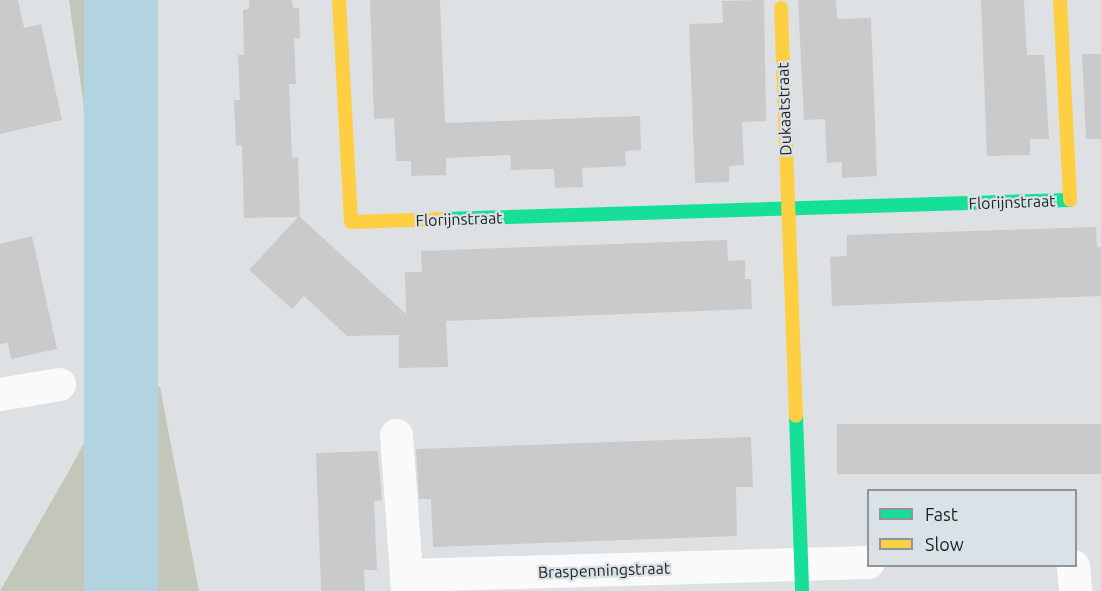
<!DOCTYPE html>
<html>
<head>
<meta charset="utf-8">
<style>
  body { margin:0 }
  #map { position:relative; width:1101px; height:591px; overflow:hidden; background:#dde1e4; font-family:Ubuntu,sans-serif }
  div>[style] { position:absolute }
  .green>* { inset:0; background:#c3c7ba }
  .water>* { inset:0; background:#b2d4e0; transform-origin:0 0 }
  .building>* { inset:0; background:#cacacb; transform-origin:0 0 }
  .street>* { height:33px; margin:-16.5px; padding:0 16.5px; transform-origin:16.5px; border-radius:16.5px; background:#fafafb }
  .fast>* { height:14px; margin:-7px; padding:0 7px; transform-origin:7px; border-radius:7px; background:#16e098 }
  .slow>* { height:14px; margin:-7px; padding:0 7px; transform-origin:7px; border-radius:7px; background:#ffcf43 }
  span { translate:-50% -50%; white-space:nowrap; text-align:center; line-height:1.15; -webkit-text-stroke:4.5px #dae2e7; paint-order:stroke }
  .street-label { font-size:16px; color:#1e2123 }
  .legend { position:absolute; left:867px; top:489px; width:210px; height:78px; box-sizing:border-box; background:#dae2e7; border:2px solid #8f9599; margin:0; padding:8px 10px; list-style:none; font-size:18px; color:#1e2123 }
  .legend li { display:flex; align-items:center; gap:12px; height:30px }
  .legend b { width:30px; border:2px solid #8f9599 }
</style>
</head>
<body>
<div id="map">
  <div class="green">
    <div style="clip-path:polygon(69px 0,84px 0,155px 360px,116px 363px,89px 186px,83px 100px)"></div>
    <div style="clip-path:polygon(160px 387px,199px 591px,148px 591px,120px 405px,124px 394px,131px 391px)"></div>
    <div style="clip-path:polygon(90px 432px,116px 591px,0 591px,70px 469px)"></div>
  </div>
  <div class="water">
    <div style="left:84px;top:0;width:74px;height:602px"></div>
  </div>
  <div class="building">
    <div style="clip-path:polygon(0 0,18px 0,24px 28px,41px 24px,62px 120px,0 134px)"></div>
    <div style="clip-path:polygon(249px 0,292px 0,293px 8px,299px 8px,300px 38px,294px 39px,296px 84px,289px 84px,292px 158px,298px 157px,300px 217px,406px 314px,405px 272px,422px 272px,421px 251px,727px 240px,728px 261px,745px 260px,745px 279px,751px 279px,752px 309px,446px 321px,448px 367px,399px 368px,399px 335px,347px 336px,304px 296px,292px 309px,249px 270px,298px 217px,244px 218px,242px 145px,236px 146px,234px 100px,240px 100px,238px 55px,244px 55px,243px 10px,249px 9px)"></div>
    <div style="clip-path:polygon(370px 0,440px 0,445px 123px,640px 116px,641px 150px,625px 151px,626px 166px,582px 168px,583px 187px,555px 188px,554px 169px,511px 170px,510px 155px,446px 158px,446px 175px,411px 176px,411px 161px,396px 161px,394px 118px,374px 119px)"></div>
    <div style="clip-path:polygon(764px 0,766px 121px,742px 122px,744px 165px,729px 166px,729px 182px,695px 183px,689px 24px,723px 23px,722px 1px)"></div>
    <div style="clip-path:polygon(798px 0,836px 0,837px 19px,871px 18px,877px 176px,842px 178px,842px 162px,827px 163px,825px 119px,804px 120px)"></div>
    <div style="clip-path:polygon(981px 0,1024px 0,1027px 55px,1044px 55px,1049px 139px,1030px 139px,1030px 155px,987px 156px)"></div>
    <div style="clip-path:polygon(1082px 54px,1101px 54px,1101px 139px,1086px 139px)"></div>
    <div style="clip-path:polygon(1096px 227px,1097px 247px,1101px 247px,1101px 296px,832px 306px,830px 257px,847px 256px,847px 235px)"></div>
    <div style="clip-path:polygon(32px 236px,57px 349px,11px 359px,8px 343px,0 344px,0 244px)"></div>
    <div style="left:1101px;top:424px;width:50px;height:264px;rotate:90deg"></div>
    <div style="clip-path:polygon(751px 437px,753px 487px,736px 487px,737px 536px,433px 547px,431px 499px,419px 499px,416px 449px)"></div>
    <div style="clip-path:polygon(378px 451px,382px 500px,374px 501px,377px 570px,364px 570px,365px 591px,321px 591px,316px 453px)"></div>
  </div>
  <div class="street">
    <div style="left:0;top:394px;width:60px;rotate:-9.6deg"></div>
    <div style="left:396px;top:435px;width:140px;rotate:85.9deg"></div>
    <div style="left:1073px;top:566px;width:25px;rotate:85deg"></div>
    <div style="left:407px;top:591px;width:16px;rotate:-94deg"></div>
    <div style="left:406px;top:575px;width:462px;rotate:-1.6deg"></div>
  </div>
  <div class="fast">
    <div style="left:443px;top:219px;width:627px;rotate:-1.74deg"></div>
    <div style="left:796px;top:416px;width:175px;rotate:88deg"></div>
  </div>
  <div class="slow">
    <div style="left:339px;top:0;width:222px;rotate:86.9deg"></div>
    <div style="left:351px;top:222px;width:92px;rotate:-1.9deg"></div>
    <div style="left:1060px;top:0;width:200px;rotate:87.1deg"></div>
    <div style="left:781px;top:8px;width:408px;rotate:87.9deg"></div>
  </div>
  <div class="street-label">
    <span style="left:784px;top:109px;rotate:-92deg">Dukaatstraat</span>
    <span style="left:1012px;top:202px;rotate:-2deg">Florijnstraat</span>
    <span style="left:459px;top:219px;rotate:-2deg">Florijnstraat</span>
    <span style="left:604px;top:570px;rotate:-2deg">Braspenningstraat</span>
  </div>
  <ul class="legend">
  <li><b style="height:8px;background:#16e098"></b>Fast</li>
  <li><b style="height:8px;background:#ffcf43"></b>Slow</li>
  </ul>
</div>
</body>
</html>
